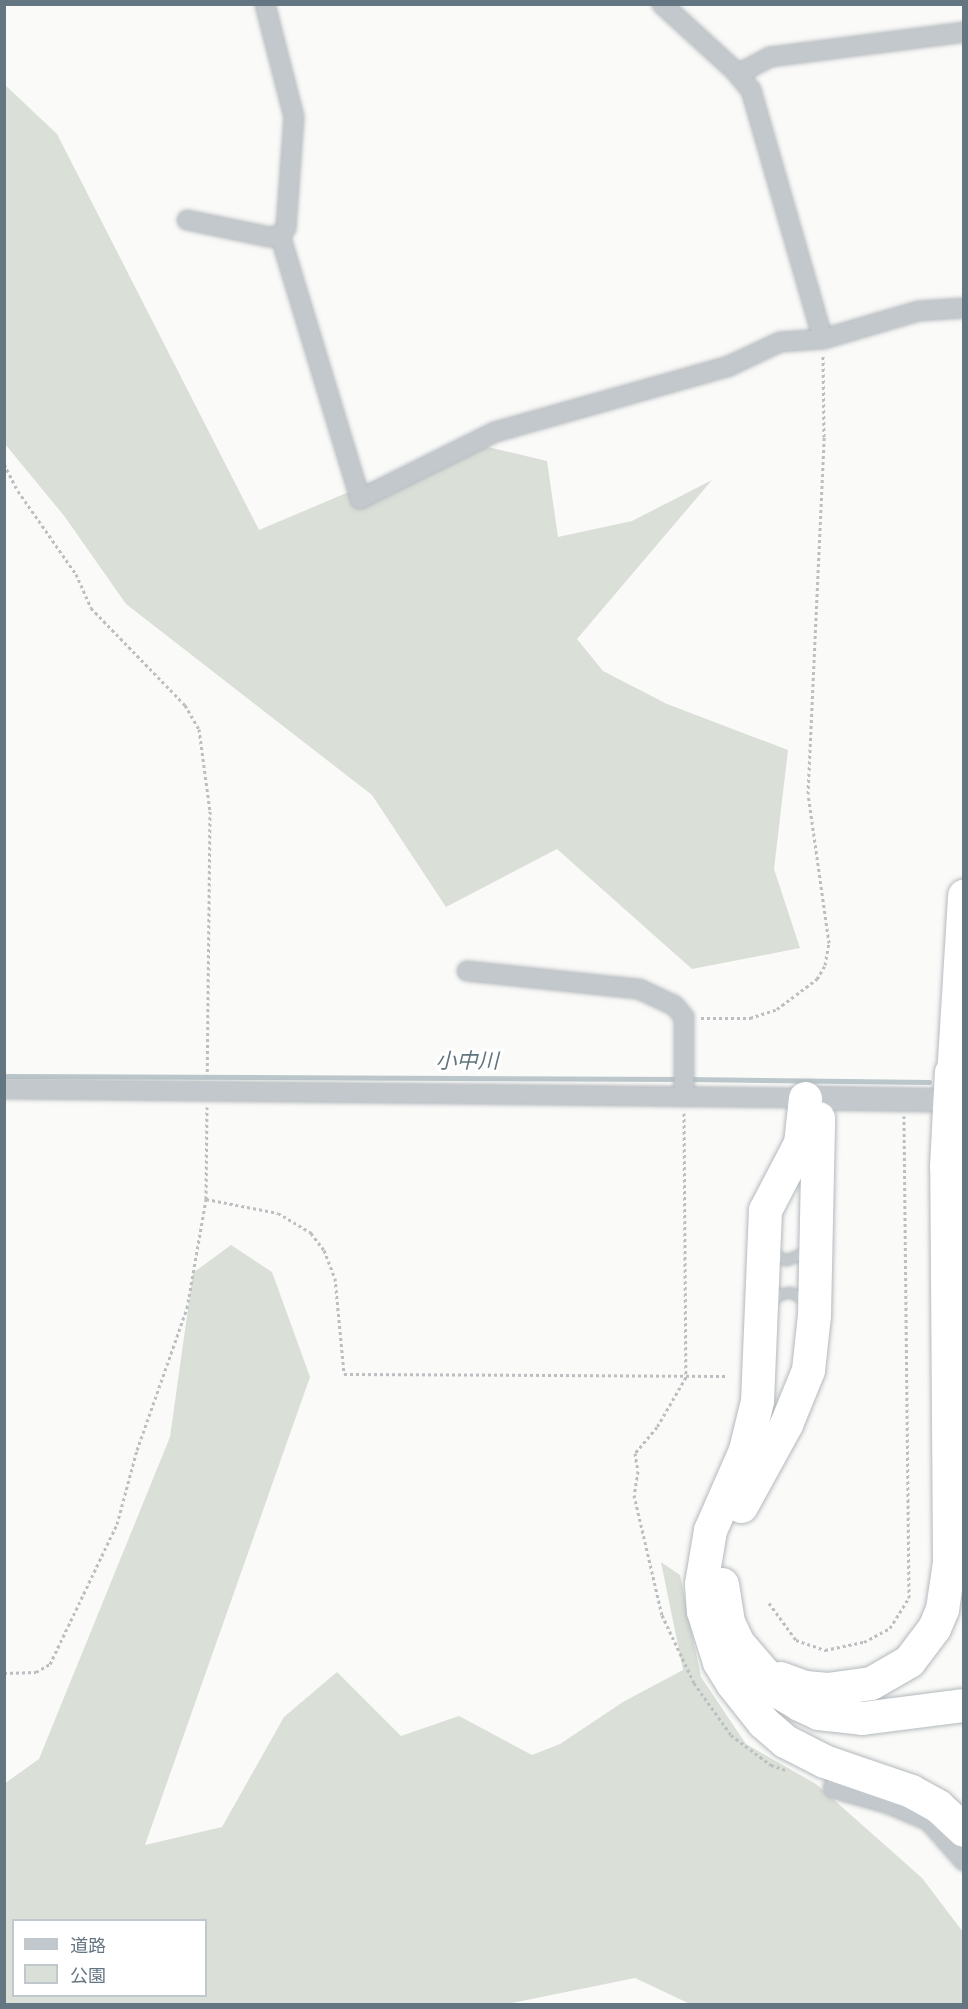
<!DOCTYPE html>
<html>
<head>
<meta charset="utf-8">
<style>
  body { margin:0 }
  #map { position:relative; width:968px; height:2009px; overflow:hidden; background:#fafaf8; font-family:"Varela Round","Noto Sans JP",sans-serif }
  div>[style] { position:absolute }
  .green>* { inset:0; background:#dadfd7 }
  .stream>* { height:4.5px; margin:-2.25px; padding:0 2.25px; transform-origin:2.25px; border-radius:2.25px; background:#bbc7cb }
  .path>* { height:3px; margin-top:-1.5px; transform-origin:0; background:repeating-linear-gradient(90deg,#bbbfc2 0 3px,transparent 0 6px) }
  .roads { filter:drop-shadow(0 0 2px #b4b9bd) drop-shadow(0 0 2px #b4b9bd) }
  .service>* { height:9px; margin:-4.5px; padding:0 4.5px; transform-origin:4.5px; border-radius:4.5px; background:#c3c8cc }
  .minor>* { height:18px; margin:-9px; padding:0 9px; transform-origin:9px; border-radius:9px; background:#c3c8cc }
  .tertiary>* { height:22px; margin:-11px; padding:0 11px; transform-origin:11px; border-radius:11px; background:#c3c8cc }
  .motorway>* { height:33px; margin:-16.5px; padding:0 16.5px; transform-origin:16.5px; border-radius:16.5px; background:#fff }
  span { translate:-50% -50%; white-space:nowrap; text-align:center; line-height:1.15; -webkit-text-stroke:6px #fff; paint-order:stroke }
  .water-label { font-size:21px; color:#60757c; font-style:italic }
  .frame { position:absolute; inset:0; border:6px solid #657683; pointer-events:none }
  .legend { position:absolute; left:12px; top:1919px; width:195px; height:78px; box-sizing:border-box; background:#fff; border:2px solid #c1c8cd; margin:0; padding:8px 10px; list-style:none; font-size:18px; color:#657683 }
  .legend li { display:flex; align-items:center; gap:12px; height:30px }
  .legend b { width:30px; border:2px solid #c1c8cd }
</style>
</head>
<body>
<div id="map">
  <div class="green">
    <div style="clip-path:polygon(4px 84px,57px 134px,259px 530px,467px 442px,547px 461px,558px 537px,632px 521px,712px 480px,577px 639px,603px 671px,667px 704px,788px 750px,774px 869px,800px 948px,692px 969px,557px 849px,446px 907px,372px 795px,126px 604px,65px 517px,5px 444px)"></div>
    <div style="clip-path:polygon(evenodd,231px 1245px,272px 1272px,310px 1377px,145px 1845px,222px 1827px,284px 1717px,337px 1672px,401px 1736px,459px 1716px,532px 1755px,560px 1744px,623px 1702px,683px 1670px,661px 1562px,680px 1575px,701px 1677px,746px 1744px,816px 1784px,922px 1878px,963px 1932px,963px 2004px,690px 2004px,635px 1978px,507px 2004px,5px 2004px,4px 1784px,39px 1759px,170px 1437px,193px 1273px,231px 1245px,14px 1920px,206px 1920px,206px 1996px,14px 1996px,14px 1920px)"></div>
  </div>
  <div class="stream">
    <div style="left:4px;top:1076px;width:676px;rotate:0.25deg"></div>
    <div style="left:688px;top:1079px;width:241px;rotate:0.7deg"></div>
  </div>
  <div class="path">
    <div style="left:4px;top:464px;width:30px;rotate:63deg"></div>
    <div style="left:18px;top:491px;width:101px;rotate:55.1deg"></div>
    <div style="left:76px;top:574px;width:37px;rotate:66deg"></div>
    <div style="left:91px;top:608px;width:135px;rotate:45.9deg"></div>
    <div style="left:185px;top:705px;width:28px;rotate:60deg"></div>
    <div style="left:199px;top:729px;width:83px;rotate:82.4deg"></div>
    <div style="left:210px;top:811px;width:265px;rotate:90.6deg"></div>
    <div style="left:701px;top:1018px;width:49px"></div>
    <div style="left:750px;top:1018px;width:28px;rotate:-18deg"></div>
    <div style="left:777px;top:1009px;width:50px;rotate:-36.9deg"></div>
    <div style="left:817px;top:979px;width:16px;rotate:-60deg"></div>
    <div style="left:825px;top:965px;width:22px;rotate:-80deg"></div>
    <div style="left:829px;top:943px;width:150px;rotate:-98deg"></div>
    <div style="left:808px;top:794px;width:357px;rotate:-87.4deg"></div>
    <div style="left:824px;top:437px;width:81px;rotate:-90.7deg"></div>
    <div style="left:684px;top:1113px;width:264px;rotate:89.6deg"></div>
    <div style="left:686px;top:1377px;width:58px;rotate:120.1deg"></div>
    <div style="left:657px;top:1427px;width:34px;rotate:130deg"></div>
    <div style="left:635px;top:1453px;width:18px;rotate:81deg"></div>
    <div style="left:638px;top:1471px;width:24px;rotate:99deg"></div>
    <div style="left:634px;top:1495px;width:123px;rotate:76.9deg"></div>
    <div style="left:662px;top:1615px;width:75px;rotate:64.8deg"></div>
    <div style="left:694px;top:1683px;width:64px;rotate:54.6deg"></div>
    <div style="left:731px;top:1735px;width:50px;rotate:36.9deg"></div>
    <div style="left:771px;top:1765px;width:18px;rotate:19deg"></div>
    <div style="left:206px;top:1199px;width:73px;rotate:11deg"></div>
    <div style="left:278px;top:1213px;width:39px;rotate:31deg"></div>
    <div style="left:311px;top:1233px;width:21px;rotate:53deg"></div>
    <div style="left:324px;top:1250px;width:30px;rotate:69deg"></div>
    <div style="left:335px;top:1278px;width:96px;rotate:84.6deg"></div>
    <div style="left:344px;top:1374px;width:381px;rotate:0.3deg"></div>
    <div style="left:769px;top:1603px;width:46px;rotate:53.9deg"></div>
    <div style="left:796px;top:1640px;width:31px;rotate:19deg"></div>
    <div style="left:825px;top:1650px;width:40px;rotate:-12deg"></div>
    <div style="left:864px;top:1642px;width:30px;rotate:-28deg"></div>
    <div style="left:890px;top:1628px;width:36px;rotate:-58deg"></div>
    <div style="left:909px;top:1598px;width:482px;rotate:-90.6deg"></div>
    <div style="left:4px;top:1673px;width:32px;rotate:-2deg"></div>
    <div style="left:36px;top:1672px;width:16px;rotate:-30deg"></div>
    <div style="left:50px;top:1664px;width:155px;rotate:-64.4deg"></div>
    <div style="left:117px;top:1524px;width:77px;rotate:-74.9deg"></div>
    <div style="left:137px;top:1450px;width:151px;rotate:-70.6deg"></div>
    <div style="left:187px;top:1308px;width:111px;rotate:-80.1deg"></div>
    <div style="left:206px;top:1199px;width:92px;rotate:-89.4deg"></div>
  </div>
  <div class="roads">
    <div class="service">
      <div style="left:772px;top:1253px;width:16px;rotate:27deg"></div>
      <div style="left:786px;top:1260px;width:23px;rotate:-23deg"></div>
      <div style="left:769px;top:1303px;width:14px;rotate:-39deg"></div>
      <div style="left:780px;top:1294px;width:10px;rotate:-11deg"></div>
      <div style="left:790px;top:1292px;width:18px;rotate:27deg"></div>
    </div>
    <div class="minor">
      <div style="left:662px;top:4px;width:99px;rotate:42.5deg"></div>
      <div style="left:735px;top:71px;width:25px;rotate:50deg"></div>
      <div style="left:751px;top:90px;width:259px;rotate:73.9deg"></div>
      <div style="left:738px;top:74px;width:36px;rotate:-28deg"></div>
      <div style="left:770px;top:57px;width:196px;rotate:-7.3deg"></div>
      <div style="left:187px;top:220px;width:85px;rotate:11.6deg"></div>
      <div style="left:270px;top:237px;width:10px;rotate:-11deg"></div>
      <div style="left:280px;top:235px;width:9px;rotate:-49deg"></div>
      <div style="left:286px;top:228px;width:111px;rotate:-85.9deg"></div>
      <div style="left:294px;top:117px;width:117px;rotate:-104.4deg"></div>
      <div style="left:280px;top:235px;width:276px;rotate:73.1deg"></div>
      <div style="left:360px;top:499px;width:151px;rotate:-26.4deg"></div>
      <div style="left:495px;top:432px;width:241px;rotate:-15.7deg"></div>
      <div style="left:727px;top:367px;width:59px;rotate:-25.3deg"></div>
      <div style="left:780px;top:342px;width:43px;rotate:-4deg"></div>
      <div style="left:823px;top:339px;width:100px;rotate:-16.3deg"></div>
      <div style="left:919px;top:311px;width:45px;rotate:-3.8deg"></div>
      <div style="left:467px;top:971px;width:173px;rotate:6deg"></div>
      <div style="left:639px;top:989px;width:38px;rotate:25deg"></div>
      <div style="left:674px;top:1005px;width:16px;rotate:50deg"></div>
      <div style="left:684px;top:1017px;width:80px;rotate:90deg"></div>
      <div style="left:4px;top:1089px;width:801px;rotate:0.64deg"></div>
      <div style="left:833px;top:1788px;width:58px;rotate:15.9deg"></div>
      <div style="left:889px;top:1804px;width:43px;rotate:23deg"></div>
      <div style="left:929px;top:1821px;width:53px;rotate:48.8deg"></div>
    </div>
    <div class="tertiary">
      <div style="left:805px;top:1098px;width:124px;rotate:0.9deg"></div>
    </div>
    <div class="motorway">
      <div style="left:952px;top:1093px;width:198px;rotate:-86.5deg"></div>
      <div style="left:805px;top:1098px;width:45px;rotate:96.3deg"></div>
      <div style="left:800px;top:1143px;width:76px;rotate:117.6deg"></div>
      <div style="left:765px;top:1210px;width:191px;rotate:92.4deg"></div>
      <div style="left:757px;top:1401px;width:50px;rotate:103.8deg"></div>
      <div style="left:745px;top:1450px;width:87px;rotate:113.6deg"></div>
      <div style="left:710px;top:1530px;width:55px;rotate:99.5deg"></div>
      <div style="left:701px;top:1584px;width:27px;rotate:86deg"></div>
      <div style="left:703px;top:1611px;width:53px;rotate:72.6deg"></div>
      <div style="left:719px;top:1662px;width:25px;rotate:58deg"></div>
      <div style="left:732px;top:1683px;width:50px;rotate:51.5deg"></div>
      <div style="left:763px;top:1722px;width:29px;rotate:41deg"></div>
      <div style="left:785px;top:1741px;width:44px;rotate:27.1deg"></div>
      <div style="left:824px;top:1761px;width:92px;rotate:19deg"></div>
      <div style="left:911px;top:1791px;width:31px;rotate:29deg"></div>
      <div style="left:938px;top:1806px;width:35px;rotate:43deg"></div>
      <div style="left:741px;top:1506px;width:94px;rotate:-61.2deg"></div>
      <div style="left:786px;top:1424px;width:58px;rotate:-67.8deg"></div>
      <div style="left:808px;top:1370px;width:55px;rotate:-83.8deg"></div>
      <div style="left:814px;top:1315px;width:197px;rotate:-88.8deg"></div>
      <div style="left:722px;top:1584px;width:38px;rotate:81deg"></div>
      <div style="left:728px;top:1622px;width:23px;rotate:65deg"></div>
      <div style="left:738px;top:1643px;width:66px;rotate:49.3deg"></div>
      <div style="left:781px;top:1693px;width:21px;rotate:31deg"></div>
      <div style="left:799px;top:1704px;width:21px;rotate:25deg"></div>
      <div style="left:818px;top:1713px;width:44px;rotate:6.5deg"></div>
      <div style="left:862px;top:1718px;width:103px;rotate:-7.3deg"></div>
      <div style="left:780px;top:1678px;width:27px;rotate:20deg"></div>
      <div style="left:805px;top:1687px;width:22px;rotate:5deg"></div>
      <div style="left:827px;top:1689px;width:44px;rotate:-7.8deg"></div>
      <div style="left:871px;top:1683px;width:44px;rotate:-30.1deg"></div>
      <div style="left:909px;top:1661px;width:41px;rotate:-52.9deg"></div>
      <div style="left:934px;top:1628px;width:21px;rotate:-67deg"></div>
      <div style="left:942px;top:1609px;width:48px;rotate:-81.5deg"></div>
      <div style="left:949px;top:1562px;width:396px;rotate:-90.4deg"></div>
      <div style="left:946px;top:1166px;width:94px;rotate:-87deg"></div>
    </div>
  </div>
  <div class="water-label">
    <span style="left:467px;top:1062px">小中川</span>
  </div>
  <div class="frame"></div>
  <ul class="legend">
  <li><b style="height:8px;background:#c3c8cc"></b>道路</li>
  <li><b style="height:16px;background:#dadfd7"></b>公園</li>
  </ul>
</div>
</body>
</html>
